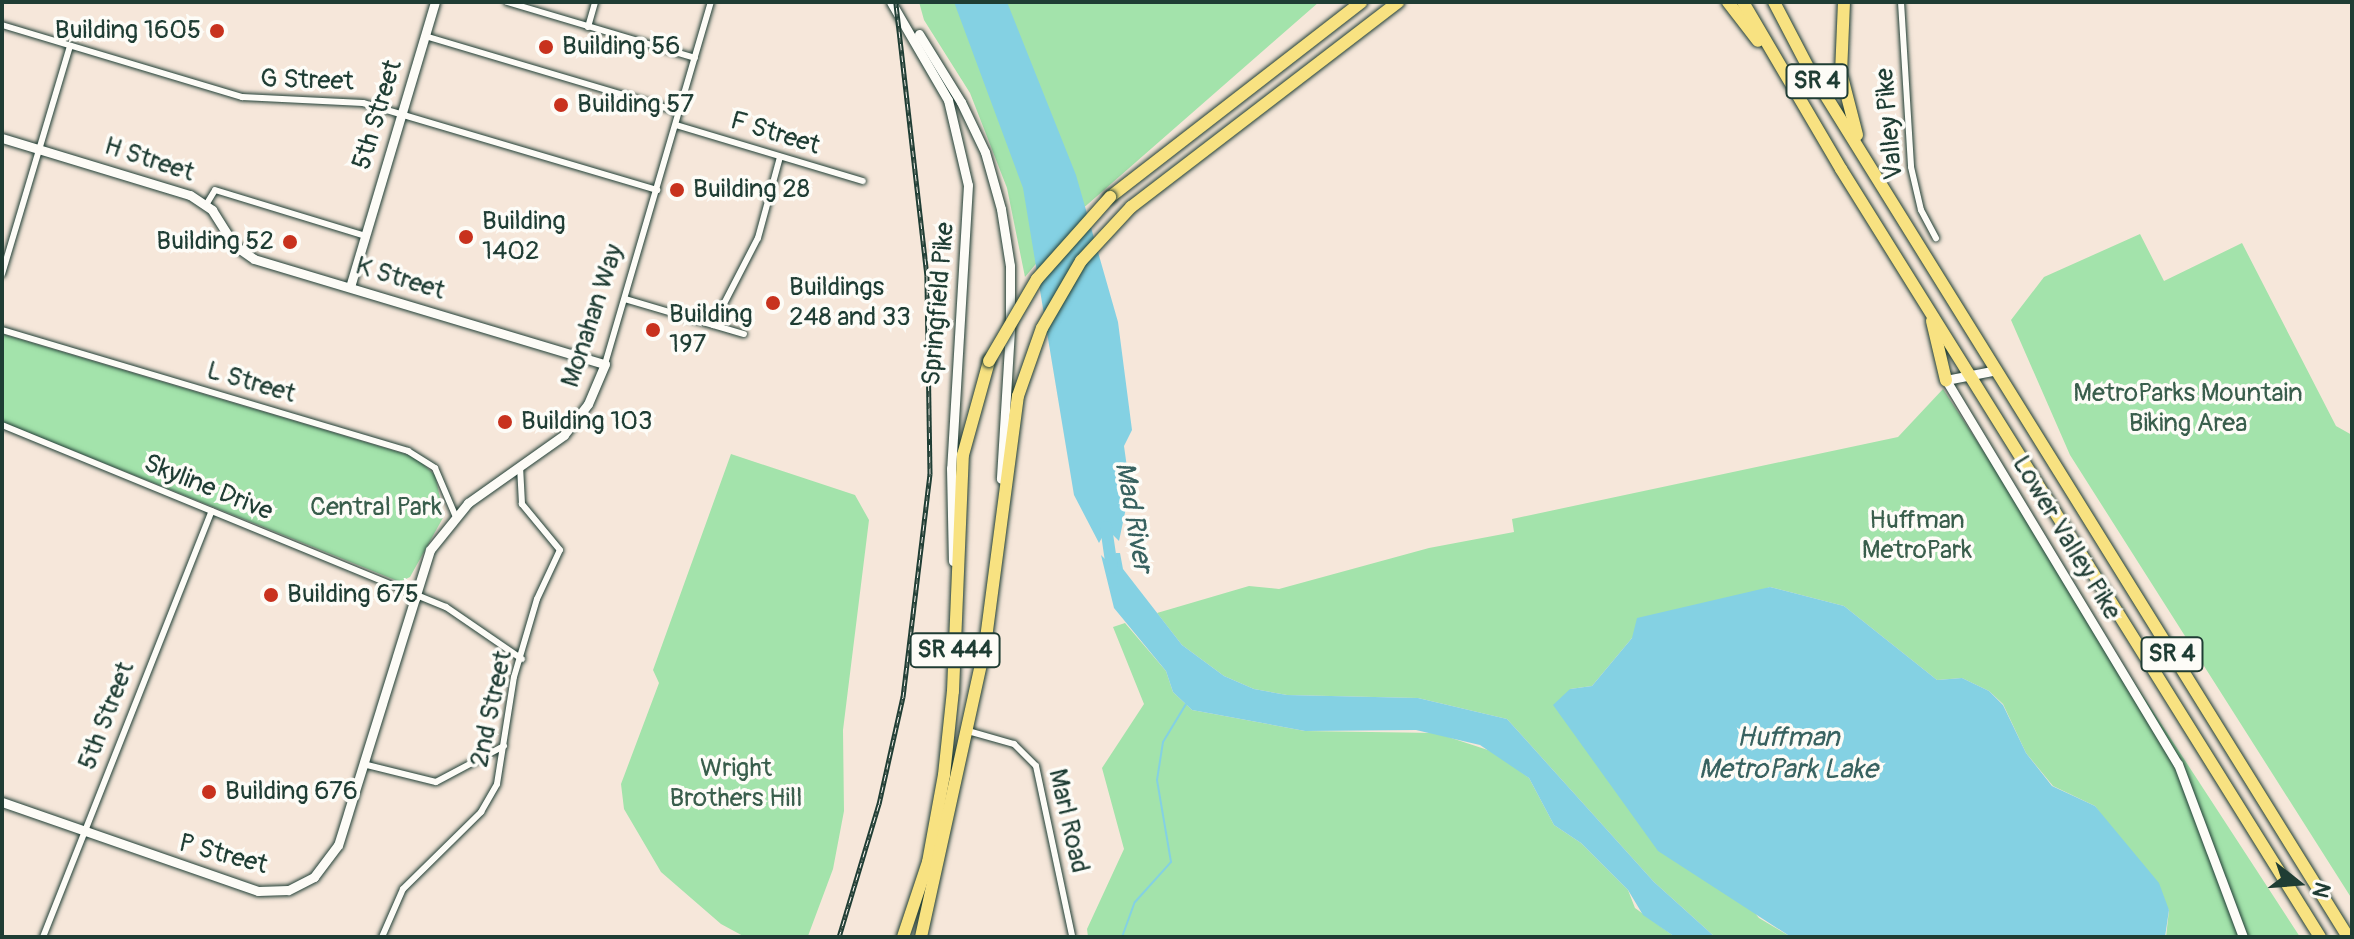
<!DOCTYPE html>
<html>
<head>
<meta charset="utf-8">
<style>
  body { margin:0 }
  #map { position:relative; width:2354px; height:939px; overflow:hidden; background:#f6e7da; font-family:Pangolin,sans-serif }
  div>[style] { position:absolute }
  .green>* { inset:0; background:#a3e3ab }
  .water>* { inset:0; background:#84d1e3 }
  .stream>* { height:2px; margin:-1px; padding:0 1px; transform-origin:1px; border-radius:1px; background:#84d1e3 }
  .river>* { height:12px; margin:-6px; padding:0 6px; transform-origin:6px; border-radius:6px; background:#84d1e3 }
  .roads { filter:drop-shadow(0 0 2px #1f3d34) drop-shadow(0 0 2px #1f3d34) }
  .street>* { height:6px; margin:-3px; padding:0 3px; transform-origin:3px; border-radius:3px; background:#fdfcf7 }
  .secondary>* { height:9px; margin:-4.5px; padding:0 4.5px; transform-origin:4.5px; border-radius:4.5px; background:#fdfcf7 }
  .highway>* { height:12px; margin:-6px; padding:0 6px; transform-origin:6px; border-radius:6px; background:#f8e281 }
  .rail>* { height:5px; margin-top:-2.5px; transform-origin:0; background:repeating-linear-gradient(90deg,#fdfcf7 0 6px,#1f3d34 0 12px); box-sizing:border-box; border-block:2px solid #1f3d34 }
  .bridges { filter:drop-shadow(0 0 2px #1f3d34) drop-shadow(0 0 2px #1f3d34) }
  .highway-bridge>* { height:12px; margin:-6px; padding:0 6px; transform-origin:6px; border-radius:6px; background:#f8e281 }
  .dots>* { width:22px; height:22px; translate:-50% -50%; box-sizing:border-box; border:4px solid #fdfcf7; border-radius:50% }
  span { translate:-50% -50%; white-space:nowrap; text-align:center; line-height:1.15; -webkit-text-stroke:7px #fdfcf7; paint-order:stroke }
  .shield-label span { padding:2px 6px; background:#fdfcf7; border:2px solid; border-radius:6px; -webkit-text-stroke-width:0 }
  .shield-label { font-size:24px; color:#1f3d34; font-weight:700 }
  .poi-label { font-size:26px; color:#1f3d34 }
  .right { translate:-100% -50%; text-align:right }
  .left { translate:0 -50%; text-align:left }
  .street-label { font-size:26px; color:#1f3d34 }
  .park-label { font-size:26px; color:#395e4c }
  .water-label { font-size:28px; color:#386260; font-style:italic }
  .frame { position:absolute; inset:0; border:4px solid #1f3d34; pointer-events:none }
  .north { position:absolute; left:2258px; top:843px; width:80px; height:80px; -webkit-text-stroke:6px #fdfcf7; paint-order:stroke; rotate:107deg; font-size:22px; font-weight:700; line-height:32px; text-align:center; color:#1f3d34 }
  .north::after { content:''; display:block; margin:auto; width:28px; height:36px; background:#1f3d34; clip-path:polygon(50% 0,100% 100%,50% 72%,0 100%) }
</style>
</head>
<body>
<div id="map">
  <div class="green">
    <div style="clip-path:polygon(919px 2px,1319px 2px,1080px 211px,1025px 277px,1007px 188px,970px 93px,924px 20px)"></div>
    <div style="clip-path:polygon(2140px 234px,2164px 281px,2242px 243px,2336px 426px,2352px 435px,2352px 899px,2070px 455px,2011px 320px,2044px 277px)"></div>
    <div style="clip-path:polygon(2px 334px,415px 457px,435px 475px,444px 516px,410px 577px,400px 582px,2px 422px)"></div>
    <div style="clip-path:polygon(1943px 389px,2300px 937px,2166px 937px,2169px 910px,2095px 806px,2053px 786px,2026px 753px,2003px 704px,1989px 691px,1962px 678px,1937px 680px,1844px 606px,1770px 587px,1632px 638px,1592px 686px,1570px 689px,1759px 918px,1791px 937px,1715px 937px,1654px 882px,1507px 719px,1418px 698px,1287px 695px,1254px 689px,1224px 676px,1182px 645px,1157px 613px,1249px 586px,1279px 589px,1429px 548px,1514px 532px,1512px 519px,1898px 437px)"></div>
    <div style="clip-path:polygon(731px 454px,855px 495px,869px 520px,843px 730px,844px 811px,833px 869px,808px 936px,745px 937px,721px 924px,661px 872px,624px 809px,621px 784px,659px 683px,653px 670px)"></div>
    <div style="clip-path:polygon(1125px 623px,1166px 671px,1173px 692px,1192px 710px,1305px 731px,1436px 733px,1494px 752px,1529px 778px,1554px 825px,1581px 843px,1628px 890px,1635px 908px,1675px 937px,1088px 937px,1087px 929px,1124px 849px,1102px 768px,1144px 704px,1113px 627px)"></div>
  </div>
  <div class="water">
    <div style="clip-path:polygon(954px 2px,1007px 2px,1076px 175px,1118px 322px,1132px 430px,1124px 446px,1130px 489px,1119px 541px,1111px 533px,1110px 542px,1104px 534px,1099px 543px,1074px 495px,1023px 188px)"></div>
    <div style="clip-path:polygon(1116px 553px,1120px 553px,1123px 569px,1182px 645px,1224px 676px,1254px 689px,1287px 695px,1418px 698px,1507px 719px,1654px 882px,1715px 937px,1675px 937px,1643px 915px,1628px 890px,1581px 843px,1554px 825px,1529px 778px,1480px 745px,1416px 730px,1305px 731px,1192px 710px,1173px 692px,1166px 671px,1114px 608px,1101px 555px,1107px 561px,1108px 555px,1115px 560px)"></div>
    <div style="clip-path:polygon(1770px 587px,1844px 606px,1937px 680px,1962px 678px,1989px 691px,2003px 705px,2026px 753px,2052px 786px,2095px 806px,2159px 883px,2169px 910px,2165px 937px,1791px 937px,1658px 851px,1553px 705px,1570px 689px,1592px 686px,1632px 638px,1637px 618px)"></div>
  </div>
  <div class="stream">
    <div style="left:1122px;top:937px;width:37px;rotate:-70deg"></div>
    <div style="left:1135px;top:902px;width:54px;rotate:-48deg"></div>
    <div style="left:1171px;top:862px;width:83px;rotate:-99.7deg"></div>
    <div style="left:1157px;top:780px;width:38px;rotate:-81deg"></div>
    <div style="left:1163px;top:742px;width:44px;rotate:-58.8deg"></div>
  </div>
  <div class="river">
    <div style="left:1106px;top:527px;width:41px;rotate:81.7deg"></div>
  </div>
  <div class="roads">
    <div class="street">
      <div style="left:507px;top:2px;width:196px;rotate:16.6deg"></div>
      <div style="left:1901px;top:2px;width:165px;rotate:86.5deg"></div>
      <div style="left:1911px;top:167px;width:44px;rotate:76.9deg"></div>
      <div style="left:1921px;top:210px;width:32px;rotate:62deg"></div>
      <div style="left:2px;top:25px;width:251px;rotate:16.7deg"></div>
      <div style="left:242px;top:97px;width:121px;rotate:2.8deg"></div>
      <div style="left:363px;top:103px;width:307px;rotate:16.5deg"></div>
      <div style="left:588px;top:27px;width:26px;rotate:-74deg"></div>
      <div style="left:425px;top:36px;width:266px;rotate:16.6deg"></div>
      <div style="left:676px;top:125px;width:195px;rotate:16.7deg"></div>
      <div style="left:206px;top:205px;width:17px;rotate:-59deg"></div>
      <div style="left:215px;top:190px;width:157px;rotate:17deg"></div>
      <div style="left:2px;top:274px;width:238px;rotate:-73.4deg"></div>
      <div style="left:625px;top:299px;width:124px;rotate:16.4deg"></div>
      <div style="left:713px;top:325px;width:98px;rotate:-62.7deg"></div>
      <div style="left:758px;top:238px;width:84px;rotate:-74.8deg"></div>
      <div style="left:2px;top:330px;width:424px;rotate:16.6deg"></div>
      <div style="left:408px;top:451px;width:32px;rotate:32deg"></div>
      <div style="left:435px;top:468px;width:51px;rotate:66.9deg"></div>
      <div style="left:605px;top:364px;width:377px;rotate:-73.7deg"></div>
      <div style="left:2px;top:425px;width:480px;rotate:22.3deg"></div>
      <div style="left:446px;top:607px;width:92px;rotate:34.4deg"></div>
      <div style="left:968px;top:731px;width:48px;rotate:15.8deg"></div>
      <div style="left:1014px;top:744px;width:31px;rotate:45deg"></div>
      <div style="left:1036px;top:766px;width:173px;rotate:78deg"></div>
      <div style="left:363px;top:764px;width:75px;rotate:13.9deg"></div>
      <div style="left:436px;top:782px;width:77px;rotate:-27.9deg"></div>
      <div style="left:43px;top:937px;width:458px;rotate:-68.4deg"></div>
      <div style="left:382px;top:937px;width:52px;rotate:-66.4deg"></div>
      <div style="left:403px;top:889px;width:110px;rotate:-44.6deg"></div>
      <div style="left:481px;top:812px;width:32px;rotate:-60deg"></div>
      <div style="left:497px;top:784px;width:108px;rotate:-81deg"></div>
      <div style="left:514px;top:677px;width:81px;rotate:-73.6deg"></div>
      <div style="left:537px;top:599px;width:54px;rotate:-64.9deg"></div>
      <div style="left:560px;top:550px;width:60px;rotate:-129.6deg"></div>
      <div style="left:522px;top:504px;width:35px;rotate:-93deg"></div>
    </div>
    <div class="secondary">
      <div style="left:891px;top:2px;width:113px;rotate:59.8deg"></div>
      <div style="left:948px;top:100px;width:87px;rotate:76.8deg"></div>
      <div style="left:968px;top:185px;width:284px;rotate:93.4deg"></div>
      <div style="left:951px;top:468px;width:93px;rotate:88.8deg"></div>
      <div style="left:919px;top:34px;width:80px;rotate:58.3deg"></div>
      <div style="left:961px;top:102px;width:55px;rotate:64.4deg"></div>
      <div style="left:985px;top:152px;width:59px;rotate:74.3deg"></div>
      <div style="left:1001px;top:209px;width:58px;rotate:81deg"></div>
      <div style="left:1010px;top:266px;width:64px;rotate:90deg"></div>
      <div style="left:1010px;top:330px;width:149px;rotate:93.5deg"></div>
      <div style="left:2px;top:138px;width:196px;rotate:16.9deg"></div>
      <div style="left:190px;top:195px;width:27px;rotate:34deg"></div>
      <div style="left:212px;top:210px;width:41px;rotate:57.8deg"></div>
      <div style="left:234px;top:245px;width:24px;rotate:35deg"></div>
      <div style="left:254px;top:259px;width:366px;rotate:16.7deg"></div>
      <div style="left:605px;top:364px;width:43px;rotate:113deg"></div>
      <div style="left:588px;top:404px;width:39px;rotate:128deg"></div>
      <div style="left:564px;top:435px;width:118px;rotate:144.7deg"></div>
      <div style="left:468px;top:503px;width:60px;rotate:129deg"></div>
      <div style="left:430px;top:550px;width:309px;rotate:107.3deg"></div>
      <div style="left:338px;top:845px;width:40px;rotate:127deg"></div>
      <div style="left:314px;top:877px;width:29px;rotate:153deg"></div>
      <div style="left:288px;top:890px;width:30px;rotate:178deg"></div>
      <div style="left:258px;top:891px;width:271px;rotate:-160.8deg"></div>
      <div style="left:350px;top:287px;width:297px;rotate:-73.4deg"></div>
      <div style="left:1997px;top:370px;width:52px;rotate:168.9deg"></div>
      <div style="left:1946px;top:380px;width:449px;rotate:58.9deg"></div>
      <div style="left:2178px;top:764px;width:185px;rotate:69.4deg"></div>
    </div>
    <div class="highway">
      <div style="left:1728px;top:2px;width:49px;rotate:52.4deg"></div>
      <div style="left:1743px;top:2px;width:194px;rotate:59.6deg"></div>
      <div style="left:1841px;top:169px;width:905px;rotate:58.05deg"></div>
      <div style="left:1774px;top:2px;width:73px;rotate:62.4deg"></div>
      <div style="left:1808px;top:67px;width:1024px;rotate:58.17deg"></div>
      <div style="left:1844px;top:2px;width:71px;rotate:92.4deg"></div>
      <div style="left:1841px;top:73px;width:64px;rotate:75.5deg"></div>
      <div style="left:1110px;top:197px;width:318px;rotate:-37.8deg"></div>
      <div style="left:1932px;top:321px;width:61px;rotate:76.7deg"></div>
      <div style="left:903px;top:937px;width:79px;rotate:-71.6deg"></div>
      <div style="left:928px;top:862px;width:88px;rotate:-79.6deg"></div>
      <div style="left:944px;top:775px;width:84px;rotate:-83.9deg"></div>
      <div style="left:953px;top:691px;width:236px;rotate:-87.6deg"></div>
      <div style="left:963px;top:455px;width:98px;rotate:-74.5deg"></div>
      <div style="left:921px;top:937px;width:298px;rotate:-77.6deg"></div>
      <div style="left:985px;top:646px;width:252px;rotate:-82.5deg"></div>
      <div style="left:1018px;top:396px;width:72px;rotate:-70.6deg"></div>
      <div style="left:1042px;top:328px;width:78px;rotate:-59.8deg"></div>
      <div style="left:1081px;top:261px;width:74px;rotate:-47.2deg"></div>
      <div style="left:1131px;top:207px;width:337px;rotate:-37.5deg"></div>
    </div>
  </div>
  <div class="rail">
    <div style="left:839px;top:937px;width:139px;rotate:-73.3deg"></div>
    <div style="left:879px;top:804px;width:110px;rotate:-77.4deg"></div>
    <div style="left:903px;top:697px;width:225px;rotate:-83.1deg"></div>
    <div style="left:930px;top:474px;width:198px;rotate:-90.9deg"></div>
    <div style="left:927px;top:276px;width:276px;rotate:-96.5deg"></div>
  </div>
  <div class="bridges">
    <div class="highway-bridge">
      <div style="left:989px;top:361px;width:95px;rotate:-59.7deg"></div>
      <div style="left:1037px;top:279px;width:110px;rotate:-48.3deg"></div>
    </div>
  </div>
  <div class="dots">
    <div style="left:217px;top:31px;background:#c8321e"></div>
    <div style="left:546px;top:47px;background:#c8321e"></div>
    <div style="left:561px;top:105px;background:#c8321e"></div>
    <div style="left:677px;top:190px;background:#c8321e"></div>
    <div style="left:466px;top:237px;background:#c8321e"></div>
    <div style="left:290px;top:242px;background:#c8321e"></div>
    <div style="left:773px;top:303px;background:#c8321e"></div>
    <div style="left:653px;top:330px;background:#c8321e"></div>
    <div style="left:505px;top:422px;background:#c8321e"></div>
    <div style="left:271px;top:595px;background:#c8321e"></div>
    <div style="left:209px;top:792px;background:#c8321e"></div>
  </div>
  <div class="shield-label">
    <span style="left:1817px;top:81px">SR 4</span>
    <span style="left:955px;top:650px">SR 444</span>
    <span style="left:2172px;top:654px">SR 4</span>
  </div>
  <div class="poi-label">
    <span class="right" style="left:201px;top:31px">Building 1605</span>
    <span class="left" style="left:562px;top:47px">Building 56</span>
    <span class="left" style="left:577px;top:105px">Building 57</span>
    <span class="left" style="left:693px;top:190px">Building 28</span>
    <span class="left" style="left:482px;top:237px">Building<br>1402</span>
    <span class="right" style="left:274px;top:242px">Building 52</span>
    <span class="left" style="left:789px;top:303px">Buildings<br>248 and 33</span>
    <span class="left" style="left:669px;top:330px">Building<br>197</span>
    <span class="left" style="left:521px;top:422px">Building 103</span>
    <span class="left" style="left:287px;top:595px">Building 675</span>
    <span class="left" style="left:225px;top:792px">Building 676</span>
  </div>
  <div class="street-label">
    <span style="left:307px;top:81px;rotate:2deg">G Street</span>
    <span style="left:378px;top:115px;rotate:-73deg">5th Street</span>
    <span style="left:1890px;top:124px;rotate:-95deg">Valley Pike</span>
    <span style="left:775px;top:134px;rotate:17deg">F Street</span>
    <span style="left:149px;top:160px;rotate:18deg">H Street</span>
    <span style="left:400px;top:279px;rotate:17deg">K Street</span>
    <span style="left:939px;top:304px;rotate:-85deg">Springfield Pike</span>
    <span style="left:593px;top:316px;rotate:-72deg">Monahan Way</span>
    <span style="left:251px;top:383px;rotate:16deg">L Street</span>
    <span style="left:208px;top:488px;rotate:22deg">Skyline Drive</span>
    <span style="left:2066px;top:538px;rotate:59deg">Lower Valley Pike</span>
    <span style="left:492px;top:709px;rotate:-78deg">2nd Street</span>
    <span style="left:107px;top:716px;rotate:-69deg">5th Street</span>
    <span style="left:1068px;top:821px;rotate:77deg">Marl Road</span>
    <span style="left:223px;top:855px;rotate:15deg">P Street</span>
  </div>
  <div class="park-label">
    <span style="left:2188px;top:409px">MetroParks Mountain<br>Biking Area</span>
    <span style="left:376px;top:508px">Central Park</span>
    <span style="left:1917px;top:536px">Huffman<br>MetroPark</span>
    <span style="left:736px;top:784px">Wright<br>Brothers Hill</span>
  </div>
  <div class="water-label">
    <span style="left:1133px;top:517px;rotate:80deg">Mad River</span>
    <span style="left:1788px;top:754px">Huffman<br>MetroPark Lake</span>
  </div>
  <div class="frame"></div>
  <div class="north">N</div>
</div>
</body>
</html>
